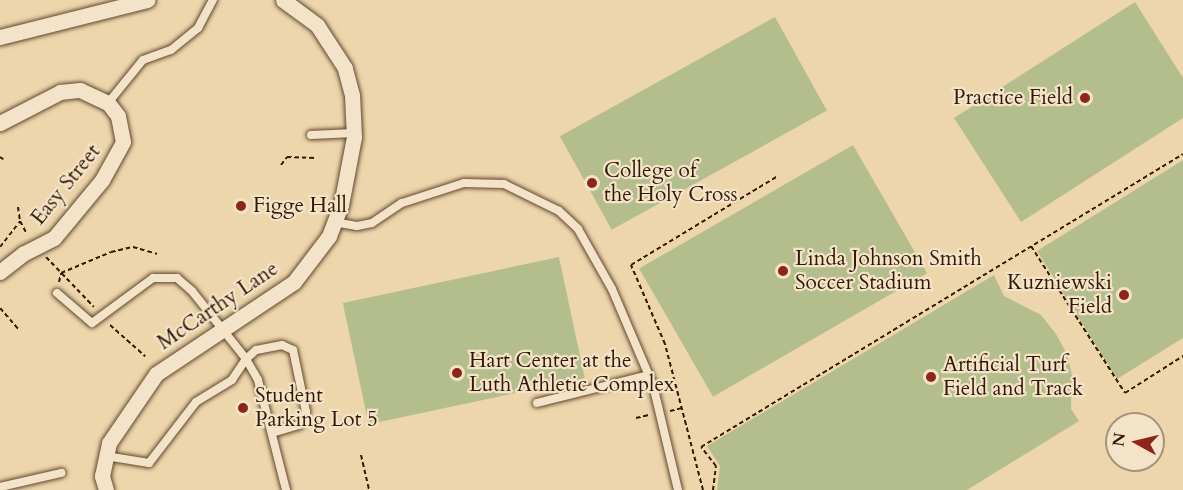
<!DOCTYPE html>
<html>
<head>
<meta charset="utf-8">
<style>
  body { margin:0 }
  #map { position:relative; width:1183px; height:490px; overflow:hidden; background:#edd6ac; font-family:Cardo,serif }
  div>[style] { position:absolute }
  .green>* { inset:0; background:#b4be8c; transform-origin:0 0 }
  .path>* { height:2px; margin-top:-1px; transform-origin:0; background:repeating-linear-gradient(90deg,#341805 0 4.5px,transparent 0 7.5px) }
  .roads { filter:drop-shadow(0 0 2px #62482f) drop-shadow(0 0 2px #62482f) }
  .lane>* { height:8px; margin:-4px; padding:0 4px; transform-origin:4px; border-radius:4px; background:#f3e4c9 }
  .street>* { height:15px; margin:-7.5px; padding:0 7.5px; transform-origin:7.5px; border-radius:7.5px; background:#f3e4c9 }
  .dots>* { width:16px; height:16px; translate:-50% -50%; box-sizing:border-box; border:3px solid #f3e4c9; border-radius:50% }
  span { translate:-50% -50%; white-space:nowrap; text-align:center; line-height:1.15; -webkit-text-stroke:4.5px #f3e4c9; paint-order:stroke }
  .poi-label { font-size:21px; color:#341805 }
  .right { translate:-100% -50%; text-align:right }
  .left { translate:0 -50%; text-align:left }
  .street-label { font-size:21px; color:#341805 }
  .north { position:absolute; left:1105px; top:412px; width:60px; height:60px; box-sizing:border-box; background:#f3e4c9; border:2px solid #a7927b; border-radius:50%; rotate:278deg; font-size:16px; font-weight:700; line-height:24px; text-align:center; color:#341805 }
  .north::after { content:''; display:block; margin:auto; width:21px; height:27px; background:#8f2418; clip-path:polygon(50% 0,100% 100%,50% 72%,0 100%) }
</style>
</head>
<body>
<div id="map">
  <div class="green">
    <div style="clip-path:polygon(1135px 2px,1183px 78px,1183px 118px,1021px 222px,954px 118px)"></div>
    <div style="left:775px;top:17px;width:107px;height:246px;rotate:61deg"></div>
    <div style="left:853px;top:145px;width:148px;height:247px;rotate:60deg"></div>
    <div style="clip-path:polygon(1183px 160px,1183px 338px,1117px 379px,1037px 251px)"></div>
    <div style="left:559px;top:257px;width:124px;height:221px;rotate:78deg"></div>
    <div style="clip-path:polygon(994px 275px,1004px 296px,1041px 315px,1056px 334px,1067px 354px,1072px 375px,1071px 409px,1079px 421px,967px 490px,717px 490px,720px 466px,707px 446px)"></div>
  </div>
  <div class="path">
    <div style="left:0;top:157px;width:4px;rotate:34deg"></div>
    <div style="left:281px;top:165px;width:10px;rotate:-53deg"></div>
    <div style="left:287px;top:157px;width:29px;rotate:2deg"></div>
    <div style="left:18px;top:207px;width:14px;rotate:82deg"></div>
    <div style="left:1031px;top:246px;width:174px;rotate:57.4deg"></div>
    <div style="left:1125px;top:393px;width:69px;rotate:-32.5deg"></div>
    <div style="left:0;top:247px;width:33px;rotate:-52deg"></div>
    <div style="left:20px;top:221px;width:15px;rotate:62deg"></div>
    <div style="left:46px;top:257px;width:69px;rotate:46.2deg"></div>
    <div style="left:59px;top:282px;width:9px;rotate:-77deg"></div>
    <div style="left:61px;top:273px;width:54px;rotate:-22.8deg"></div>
    <div style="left:111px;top:252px;width:23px;rotate:-13deg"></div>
    <div style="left:133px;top:247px;width:25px;rotate:16deg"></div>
    <div style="left:0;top:308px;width:28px;rotate:49deg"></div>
    <div style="left:110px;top:325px;width:47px;rotate:41.5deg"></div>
    <div style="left:670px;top:411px;width:12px;rotate:-14deg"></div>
    <div style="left:636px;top:418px;width:13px;rotate:-13deg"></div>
    <div style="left:361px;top:455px;width:36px;rotate:77deg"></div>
    <div style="left:703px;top:490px;width:151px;rotate:-104.6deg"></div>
    <div style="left:665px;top:344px;width:86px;rotate:-113.3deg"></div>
    <div style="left:631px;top:265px;width:172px;rotate:-31.2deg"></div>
    <div style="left:713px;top:490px;width:24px;rotate:-83deg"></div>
    <div style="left:716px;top:466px;width:24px;rotate:-128deg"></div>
    <div style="left:701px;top:447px;width:564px;rotate:-31.29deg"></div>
  </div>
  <div class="roads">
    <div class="lane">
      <div style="left:108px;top:103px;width:55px;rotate:-50.9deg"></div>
      <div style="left:143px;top:60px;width:30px;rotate:-20deg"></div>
      <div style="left:171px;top:50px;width:35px;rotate:-39deg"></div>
      <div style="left:198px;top:28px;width:32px;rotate:-62deg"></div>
      <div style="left:311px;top:135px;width:43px;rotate:-2.7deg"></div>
      <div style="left:334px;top:222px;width:23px;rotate:10deg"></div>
      <div style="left:357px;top:226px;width:15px;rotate:-11deg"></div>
      <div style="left:372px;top:223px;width:36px;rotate:-34deg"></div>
      <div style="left:402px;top:203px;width:65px;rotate:-17.9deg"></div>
      <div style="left:464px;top:183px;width:40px;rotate:1.4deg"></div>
      <div style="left:504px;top:184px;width:61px;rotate:26.1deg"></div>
      <div style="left:559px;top:211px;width:26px;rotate:43deg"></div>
      <div style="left:578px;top:229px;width:69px;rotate:60.5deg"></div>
      <div style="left:612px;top:289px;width:104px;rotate:66.9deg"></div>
      <div style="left:653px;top:385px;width:108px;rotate:76.6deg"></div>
      <div style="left:57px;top:293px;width:46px;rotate:40.6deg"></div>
      <div style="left:92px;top:323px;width:76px;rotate:-36.4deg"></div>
      <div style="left:153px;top:278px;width:24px"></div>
      <div style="left:177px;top:278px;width:20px;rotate:41deg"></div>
      <div style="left:192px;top:291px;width:87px;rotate:51.5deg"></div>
      <div style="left:246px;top:359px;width:25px;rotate:124deg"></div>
      <div style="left:232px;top:380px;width:42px;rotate:148.6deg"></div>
      <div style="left:196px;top:402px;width:77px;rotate:127.6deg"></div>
      <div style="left:149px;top:463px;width:44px;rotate:-170.8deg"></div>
      <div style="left:537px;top:403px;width:115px;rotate:-14deg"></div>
      <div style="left:272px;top:433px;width:28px;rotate:-17deg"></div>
      <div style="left:299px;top:425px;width:15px;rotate:-62deg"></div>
      <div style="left:306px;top:412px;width:63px;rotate:-101.8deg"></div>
      <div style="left:293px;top:350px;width:12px;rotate:-156deg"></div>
      <div style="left:282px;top:345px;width:26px;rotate:169deg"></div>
      <div style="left:256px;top:350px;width:13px;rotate:138deg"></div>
      <div style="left:246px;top:359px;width:24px;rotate:60deg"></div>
      <div style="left:258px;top:380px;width:114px;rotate:75.7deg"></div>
      <div style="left:0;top:487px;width:63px;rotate:-12.9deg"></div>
    </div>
    <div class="street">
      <div style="left:0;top:37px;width:152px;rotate:-14.1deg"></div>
      <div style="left:0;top:123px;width:68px;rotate:-27.3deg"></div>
      <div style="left:60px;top:92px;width:20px;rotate:-6deg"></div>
      <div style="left:80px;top:90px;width:31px;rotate:25deg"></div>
      <div style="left:108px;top:103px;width:16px;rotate:52deg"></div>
      <div style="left:118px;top:116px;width:26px;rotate:79deg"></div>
      <div style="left:123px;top:142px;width:43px;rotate:118.9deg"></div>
      <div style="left:102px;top:180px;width:75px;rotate:129.6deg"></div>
      <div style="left:54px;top:238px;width:34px;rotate:153deg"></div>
      <div style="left:24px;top:253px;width:31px;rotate:142deg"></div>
      <div style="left:106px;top:490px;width:15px;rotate:-106deg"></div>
      <div style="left:102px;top:476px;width:34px;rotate:-78deg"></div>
      <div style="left:109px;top:443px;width:83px;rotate:-55.7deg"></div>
      <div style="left:156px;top:374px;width:166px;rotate:-33.7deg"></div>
      <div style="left:294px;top:282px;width:58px;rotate:-52.7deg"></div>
      <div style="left:329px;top:236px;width:33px;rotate:-69deg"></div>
      <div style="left:341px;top:205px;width:69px;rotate:-79.2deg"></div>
      <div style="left:354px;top:137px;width:42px;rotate:-92.7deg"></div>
      <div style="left:352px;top:95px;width:28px;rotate:-105deg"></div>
      <div style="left:345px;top:68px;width:51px;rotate:-123.1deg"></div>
      <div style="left:317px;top:25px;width:42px;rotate:-143.7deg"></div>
    </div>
  </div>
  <div class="dots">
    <div style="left:1085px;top:98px;background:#8f2418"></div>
    <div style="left:592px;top:183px;background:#8f2418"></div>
    <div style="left:241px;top:206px;background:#8f2418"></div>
    <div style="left:783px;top:271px;background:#8f2418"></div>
    <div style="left:1124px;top:295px;background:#8f2418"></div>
    <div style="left:457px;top:373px;background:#8f2418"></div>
    <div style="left:931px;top:377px;background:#8f2418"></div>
    <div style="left:243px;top:408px;background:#8f2418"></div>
  </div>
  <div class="poi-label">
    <span class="right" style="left:1073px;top:98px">Practice Field</span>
    <span class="left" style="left:604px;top:183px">College of<br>the Holy Cross</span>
    <span class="left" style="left:253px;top:206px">Figge Hall</span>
    <span class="left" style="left:795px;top:271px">Linda Johnson Smith<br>Soccer Stadium</span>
    <span class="right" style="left:1112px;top:295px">Kuzniewski<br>Field</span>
    <span class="left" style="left:469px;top:373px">Hart Center at the<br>Luth Athletic Complex</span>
    <span class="left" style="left:943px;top:377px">Artificial Turf<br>Field and Track</span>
    <span class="left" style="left:255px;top:408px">Student<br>Parking Lot 5</span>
  </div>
  <div class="street-label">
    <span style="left:66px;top:185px;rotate:-51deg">Easy Street</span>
    <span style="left:218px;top:306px;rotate:-34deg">McCarthy Lane</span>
  </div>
  <div class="north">N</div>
</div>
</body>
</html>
